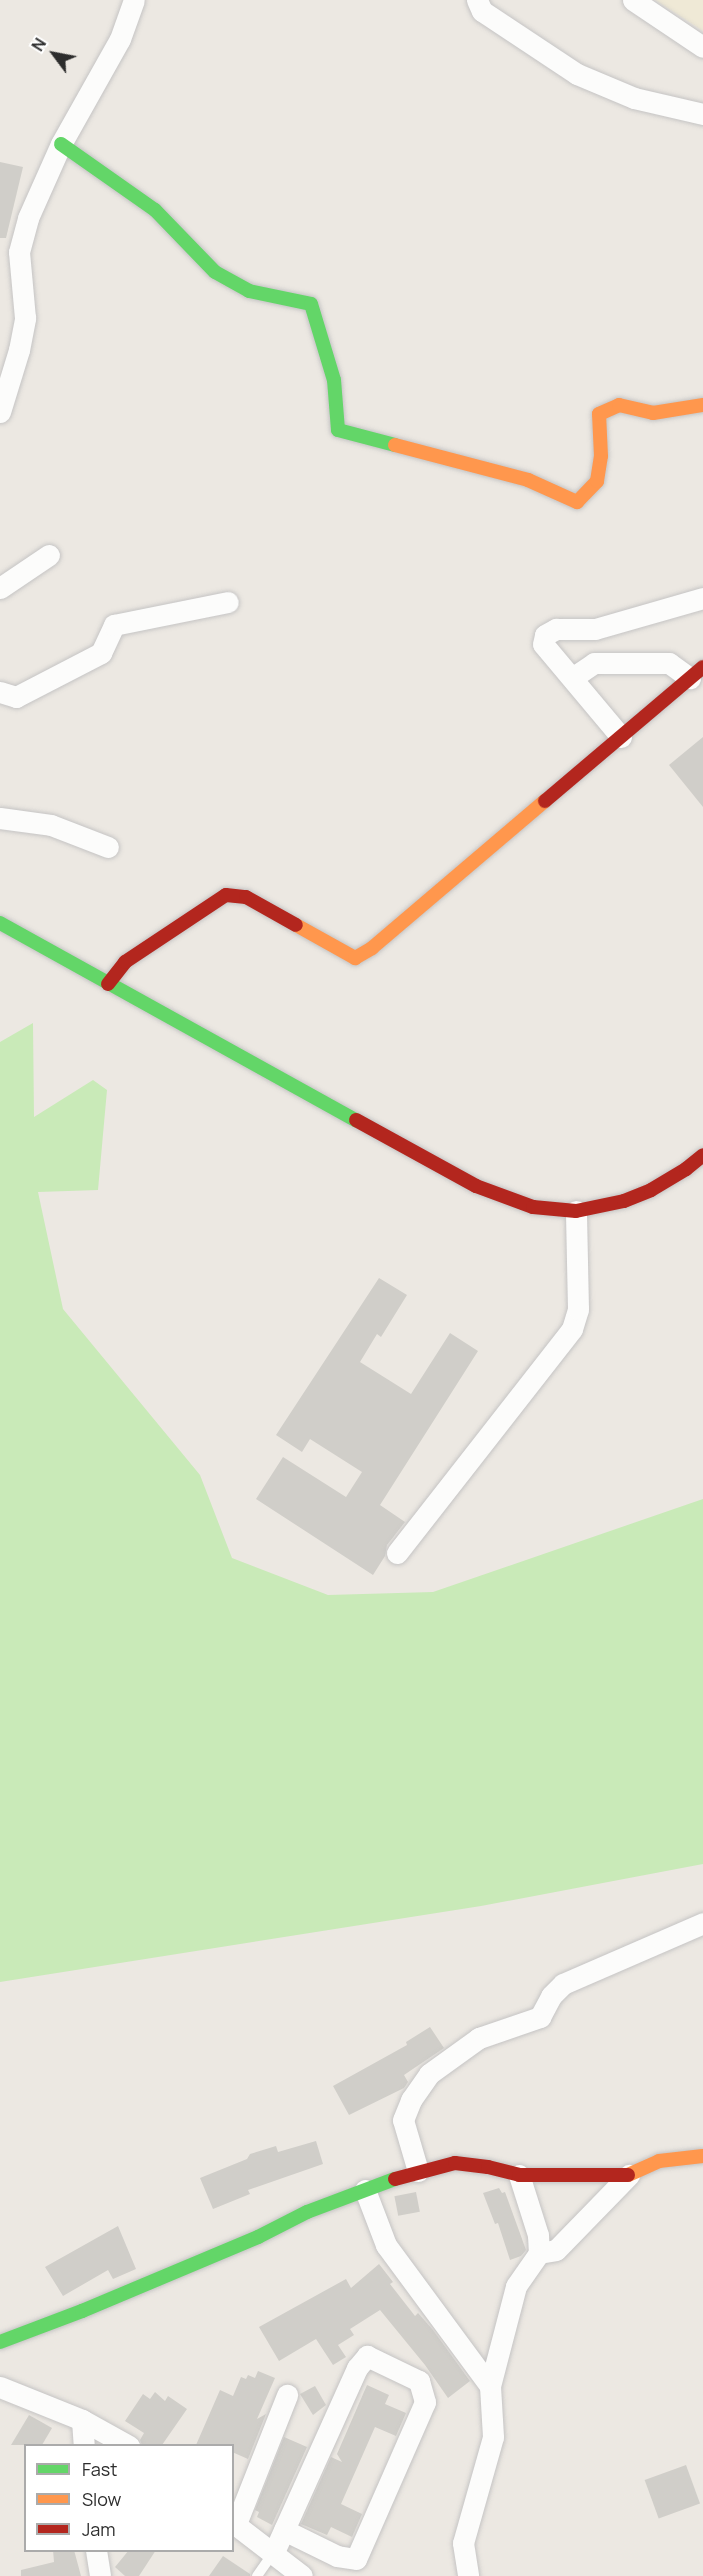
<!DOCTYPE html>
<html>
<head>
<meta charset="utf-8">
<style>
  body { margin:0 }
  #map { position:relative; width:703px; height:2576px; overflow:hidden; background:#ece8e2; font-family:Manrope,sans-serif }
  div>[style] { position:absolute }
  .education>* { inset:0; background:#efe9d6 }
  .green>* { inset:0; background:#c9eab8 }
  .building>* { inset:0; background:#d0cec9; transform-origin:0 0 }
  .roads { filter:drop-shadow(0 0 2px #c5c4c4) drop-shadow(0 0 2px #c5c4c4) }
  .lane>* { height:10px; margin:-5px; padding:0 5px; transform-origin:5px; border-radius:5px; background:#fcfcfb }
  .street>* { height:21px; margin:-10.5px; padding:0 10.5px; transform-origin:10.5px; border-radius:10.5px; background:#fcfcfb }
  .fast>* { height:14px; margin:-7px; padding:0 7px; transform-origin:7px; border-radius:7px; background:#63d668 }
  .slow>* { height:14px; margin:-7px; padding:0 7px; transform-origin:7px; border-radius:7px; background:#ff974d }
  .jam>* { height:14px; margin:-7px; padding:0 7px; transform-origin:7px; border-radius:7px; background:#b3261e }
  span { translate:-50% -50%; white-space:nowrap; text-align:center; line-height:1.15; -webkit-text-stroke:5px #fff; paint-order:stroke }
  .legend { position:absolute; left:24px; top:2444px; width:210px; height:108px; box-sizing:border-box; background:#fff; border:2px solid #ababab; margin:0; padding:8px 10px; list-style:none; font-size:18px; color:#2d2d2d }
  .legend li { display:flex; align-items:center; gap:12px; height:30px }
  .legend b { width:30px; border:2px solid #ababab }
  .north { position:absolute; left:24px; top:24px; width:60px; height:60px; -webkit-text-stroke:4px #fff; paint-order:stroke; rotate:302deg; font-size:16px; font-weight:700; line-height:24px; text-align:center; color:#2d2d2d }
  .north::after { content:''; display:block; margin:auto; width:21px; height:27px; background:#2d2d2d; clip-path:polygon(50% 0,100% 100%,50% 72%,0 100%) }
</style>
</head>
<body>
<div id="map">
  <div class="education">
    <div style="clip-path:polygon(655px 0,703px 0,703px 31px)"></div>
  </div>
  <div class="green">
    <div style="clip-path:polygon(33px 1023px,34px 1117px,93px 1080px,107px 1090px,98px 1190px,38px 1192px,63px 1309px,200px 1475px,232px 1558px,328px 1595px,433px 1592px,703px 1499px,703px 1864px,481px 1906px,0 1982px,0 1042px)"></div>
  </div>
  <div class="building">
    <div style="clip-path:polygon(0 162px,23px 167px,6px 238px,0 238px)"></div>
    <div style="clip-path:polygon(703px 737px,703px 807px,669px 765px)"></div>
    <div style="clip-path:polygon(379px 1278px,407px 1295px,381px 1337px,377px 1334px,360px 1362px,411px 1394px,450px 1333px,478px 1351px,380px 1505px,405px 1522px,387px 1545px,385px 1556px,373px 1575px,256px 1499px,283px 1457px,346px 1497px,362px 1472px,310px 1439px,302px 1452px,276px 1435px)"></div>
    <div style="clip-path:polygon(430px 2027px,444px 2048px,404px 2075px,408px 2082px,404px 2088px,349px 2115px,333px 2086px,407px 2045px,406px 2042px)"></div>
    <div style="clip-path:polygon(316px 2141px,323px 2164px,248px 2190px,250px 2194px,213px 2209px,200px 2178px,247px 2159px,250px 2154px,276px 2146px,278px 2152px)"></div>
    <div style="clip-path:polygon(499px 2188px,502px 2193px,505px 2192px,526px 2250px,521px 2256px,510px 2260px,498px 2223px,495px 2224px,483px 2193px)"></div>
    <div style="left:416px;top:2192px;width:20px;height:22px;rotate:79deg"></div>
    <div style="clip-path:polygon(118px 2226px,136px 2269px,113px 2279px,108px 2270px,63px 2296px,45px 2267px)"></div>
    <div style="clip-path:polygon(379px 2264px,393px 2282px,390px 2284px,415px 2316px,418px 2313px,433px 2330px,470px 2381px,448px 2398px,425px 2365px,380px 2310px,350px 2329px,354px 2335px,338px 2345px,346px 2357px,333px 2365px,316px 2339px,279px 2361px,259px 2327px,346px 2279px,351px 2288px)"></div>
    <div style="clip-path:polygon(258px 2371px,275px 2378px,257px 2419px,266px 2414px,248px 2459px,232px 2452px,232px 2445px,196px 2445px,220px 2390px,233px 2396px,241px 2377px,246px 2379px,248px 2375px,255px 2378px)"></div>
    <div style="clip-path:polygon(367px 2385px,389px 2395px,385px 2404px,406px 2413px,396px 2436px,375px 2427px,341px 2504px,362px 2514px,352px 2537px,331px 2527px,327px 2535px,301px 2524px,331px 2457px,342px 2462px,337px 2454px)"></div>
    <div style="clip-path:polygon(315px 2386px,326px 2405px,313px 2415px,300px 2394px)"></div>
    <div style="clip-path:polygon(155px 2392px,165px 2401px,168px 2396px,187px 2409px,162px 2445px,142px 2445px,140px 2440px,144px 2433px,125px 2421px,143px 2394px,150px 2399px)"></div>
    <div style="clip-path:polygon(29px 2415px,52px 2428px,42px 2445px,11px 2445px)"></div>
    <div style="clip-path:polygon(284px 2437px,307px 2447px,272px 2525px,257px 2517px,259px 2512px,255px 2510px)"></div>
    <div style="left:686px;top:2465px;width:41px;height:44px;rotate:70deg"></div>
    <div style="clip-path:polygon(53px 2550px,74px 2550px,81px 2576px,21px 2576px,21px 2570px,54px 2562px)"></div>
    <div style="clip-path:polygon(129px 2550px,156px 2550px,139px 2576px,125px 2576px,115px 2567px)"></div>
    <div style="clip-path:polygon(223px 2556px,250px 2574px,250px 2576px,209px 2576px)"></div>
  </div>
  <div class="roads">
    <div class="lane">
      <div style="left:257px;top:2576px;width:29px;rotate:-55deg"></div>
    </div>
    <div class="street">
      <div style="left:477px;top:0;width:12px;rotate:66deg"></div>
      <div style="left:482px;top:11px;width:114px;rotate:33.6deg"></div>
      <div style="left:577px;top:74px;width:62px;rotate:22.8deg"></div>
      <div style="left:634px;top:98px;width:71px;rotate:13.1deg"></div>
      <div style="left:633px;top:0;width:84px;rotate:33.9deg"></div>
      <div style="left:0;top:412px;width:65px;rotate:-73deg"></div>
      <div style="left:19px;top:350px;width:33px;rotate:-79deg"></div>
      <div style="left:25px;top:318px;width:66px;rotate:-95.2deg"></div>
      <div style="left:19px;top:252px;width:35px;rotate:-75deg"></div>
      <div style="left:28px;top:218px;width:81px;rotate:-66deg"></div>
      <div style="left:61px;top:144px;width:120px;rotate:-60.7deg"></div>
      <div style="left:120px;top:39px;width:41px;rotate:-70.3deg"></div>
      <div style="left:0;top:588px;width:59px;rotate:-34deg"></div>
      <div style="left:572px;top:678px;width:27px;rotate:-34deg"></div>
      <div style="left:594px;top:663px;width:75px"></div>
      <div style="left:669px;top:663px;width:26px;rotate:36deg"></div>
      <div style="left:0;top:692px;width:17px;rotate:17deg"></div>
      <div style="left:16px;top:697px;width:96px;rotate:-27.4deg"></div>
      <div style="left:101px;top:653px;width:31px;rotate:-65deg"></div>
      <div style="left:114px;top:625px;width:116px;rotate:-11.4deg"></div>
      <div style="left:621px;top:737px;width:121px;rotate:-130deg"></div>
      <div style="left:543px;top:644px;width:9px;rotate:-77deg"></div>
      <div style="left:545px;top:635px;width:13px;rotate:-29deg"></div>
      <div style="left:556px;top:629px;width:39px"></div>
      <div style="left:595px;top:629px;width:112px;rotate:-16deg"></div>
      <div style="left:0;top:818px;width:51px;rotate:7.8deg"></div>
      <div style="left:51px;top:825px;width:61px;rotate:21.1deg"></div>
      <div style="left:397px;top:1553px;width:284px;rotate:-52deg"></div>
      <div style="left:572px;top:1329px;width:21px;rotate:-73deg"></div>
      <div style="left:578px;top:1309px;width:98px;rotate:-91.2deg"></div>
      <div style="left:418px;top:2171px;width:53px;rotate:-106.4deg"></div>
      <div style="left:403px;top:2120px;width:22px;rotate:-68deg"></div>
      <div style="left:411px;top:2100px;width:32px;rotate:-55deg"></div>
      <div style="left:429px;top:2074px;width:62px;rotate:-35.8deg"></div>
      <div style="left:479px;top:2038px;width:65px;rotate:-19deg"></div>
      <div style="left:540px;top:2017px;width:24px;rotate:-62deg"></div>
      <div style="left:551px;top:1996px;width:17px;rotate:-45deg"></div>
      <div style="left:563px;top:1984px;width:153px;rotate:-23.5deg"></div>
      <div style="left:519px;top:2175px;width:63px;rotate:72.4deg"></div>
      <div style="left:538px;top:2235px;width:18px;rotate:87deg"></div>
      <div style="left:365px;top:2190px;width:59px;rotate:69.1deg"></div>
      <div style="left:386px;top:2245px;width:175px;rotate:53.6deg"></div>
      <div style="left:490px;top:2386px;width:51px;rotate:86.6deg"></div>
      <div style="left:493px;top:2437px;width:110px;rotate:105.8deg"></div>
      <div style="left:463px;top:2543px;width:33px;rotate:81deg"></div>
      <div style="left:490px;top:2386px;width:103px;rotate:-75.4deg"></div>
      <div style="left:516px;top:2286px;width:40px;rotate:-55.1deg"></div>
      <div style="left:539px;top:2253px;width:17px;rotate:-10deg"></div>
      <div style="left:556px;top:2250px;width:105px;rotate:-45.8deg"></div>
      <div style="left:0;top:2387px;width:88px;rotate:21.9deg"></div>
      <div style="left:82px;top:2420px;width:54px;rotate:29deg"></div>
      <div style="left:82px;top:2420px;width:26px;rotate:86deg"></div>
      <div style="left:232px;top:2522px;width:88px;rotate:37.6deg"></div>
      <div style="left:236px;top:2524px;width:139px;rotate:-68.4deg"></div>
      <div style="left:96px;top:2550px;width:26px;rotate:81deg"></div>
      <div style="left:274px;top:2552px;width:202px;rotate:-65.7deg"></div>
      <div style="left:357px;top:2368px;width:16px;rotate:-50deg"></div>
      <div style="left:367px;top:2356px;width:58px;rotate:25.7deg"></div>
      <div style="left:419px;top:2381px;width:22px;rotate:74deg"></div>
      <div style="left:425px;top:2402px;width:171px;rotate:113.7deg"></div>
      <div style="left:356px;top:2559px;width:19px;rotate:-171deg"></div>
      <div style="left:337px;top:2556px;width:59px;rotate:-153.9deg"></div>
    </div>
    <div class="fast">
      <div style="left:61px;top:144px;width:115px;rotate:35.1deg"></div>
      <div style="left:155px;top:210px;width:86px;rotate:45.9deg"></div>
      <div style="left:215px;top:272px;width:39px;rotate:29deg"></div>
      <div style="left:249px;top:291px;width:63px;rotate:11.8deg"></div>
      <div style="left:311px;top:304px;width:79px;rotate:73.2deg"></div>
      <div style="left:334px;top:380px;width:50px;rotate:85.4deg"></div>
      <div style="left:338px;top:430px;width:59px;rotate:14.7deg"></div>
      <div style="left:0;top:923px;width:407px;rotate:29deg"></div>
      <div style="left:0;top:2342px;width:88px;rotate:-20.7deg"></div>
      <div style="left:82px;top:2311px;width:191px;rotate:-22.8deg"></div>
      <div style="left:258px;top:2237px;width:55px;rotate:-27deg"></div>
      <div style="left:307px;top:2212px;width:94px;rotate:-20.6deg"></div>
    </div>
    <div class="slow">
      <div style="left:395px;top:445px;width:138px;rotate:14.7deg"></div>
      <div style="left:528px;top:480px;width:54px;rotate:24.2deg"></div>
      <div style="left:577px;top:502px;width:29px;rotate:-46deg"></div>
      <div style="left:597px;top:481px;width:25px;rotate:-81deg"></div>
      <div style="left:601px;top:456px;width:42px;rotate:-92.7deg"></div>
      <div style="left:599px;top:414px;width:22px;rotate:-24deg"></div>
      <div style="left:619px;top:405px;width:35px;rotate:13deg"></div>
      <div style="left:653px;top:413px;width:51px;rotate:-9.1deg"></div>
      <div style="left:296px;top:925px;width:68px;rotate:29.2deg"></div>
      <div style="left:355px;top:958px;width:20px;rotate:-30deg"></div>
      <div style="left:372px;top:948px;width:227px;rotate:-40.4deg"></div>
      <div style="left:628px;top:2175px;width:34px;rotate:-24deg"></div>
      <div style="left:659px;top:2161px;width:44px;rotate:-6.5deg"></div>
    </div>
    <div class="jam">
      <div style="left:545px;top:801px;width:207px;rotate:-40.3deg"></div>
      <div style="left:108px;top:984px;width:28px;rotate:-52deg"></div>
      <div style="left:125px;top:962px;width:121px;rotate:-33.6deg"></div>
      <div style="left:226px;top:895px;width:20px;rotate:6deg"></div>
      <div style="left:246px;top:897px;width:57px;rotate:29.2deg"></div>
      <div style="left:356px;top:1120px;width:137px;rotate:28.8deg"></div>
      <div style="left:476px;top:1186px;width:61px;rotate:20.2deg"></div>
      <div style="left:533px;top:1207px;width:43px;rotate:5.3deg"></div>
      <div style="left:576px;top:1211px;width:49px;rotate:-11.8deg"></div>
      <div style="left:624px;top:1201px;width:29px;rotate:-22deg"></div>
      <div style="left:651px;top:1190px;width:41px;rotate:-31deg"></div>
      <div style="left:686px;top:1169px;width:22px;rotate:-39deg"></div>
      <div style="left:395px;top:2179px;width:62px;rotate:-14.9deg"></div>
      <div style="left:455px;top:2163px;width:33px;rotate:7deg"></div>
      <div style="left:488px;top:2167px;width:32px;rotate:14deg"></div>
      <div style="left:519px;top:2175px;width:109px"></div>
    </div>
  </div>
  <ul class="legend">
  <li><b style="height:8px;background:#63d668"></b>Fast</li>
  <li><b style="height:8px;background:#ff974d"></b>Slow</li>
  <li><b style="height:8px;background:#b3261e"></b>Jam</li>
  </ul>
  <div class="north">N</div>
</div>
</body>
</html>
